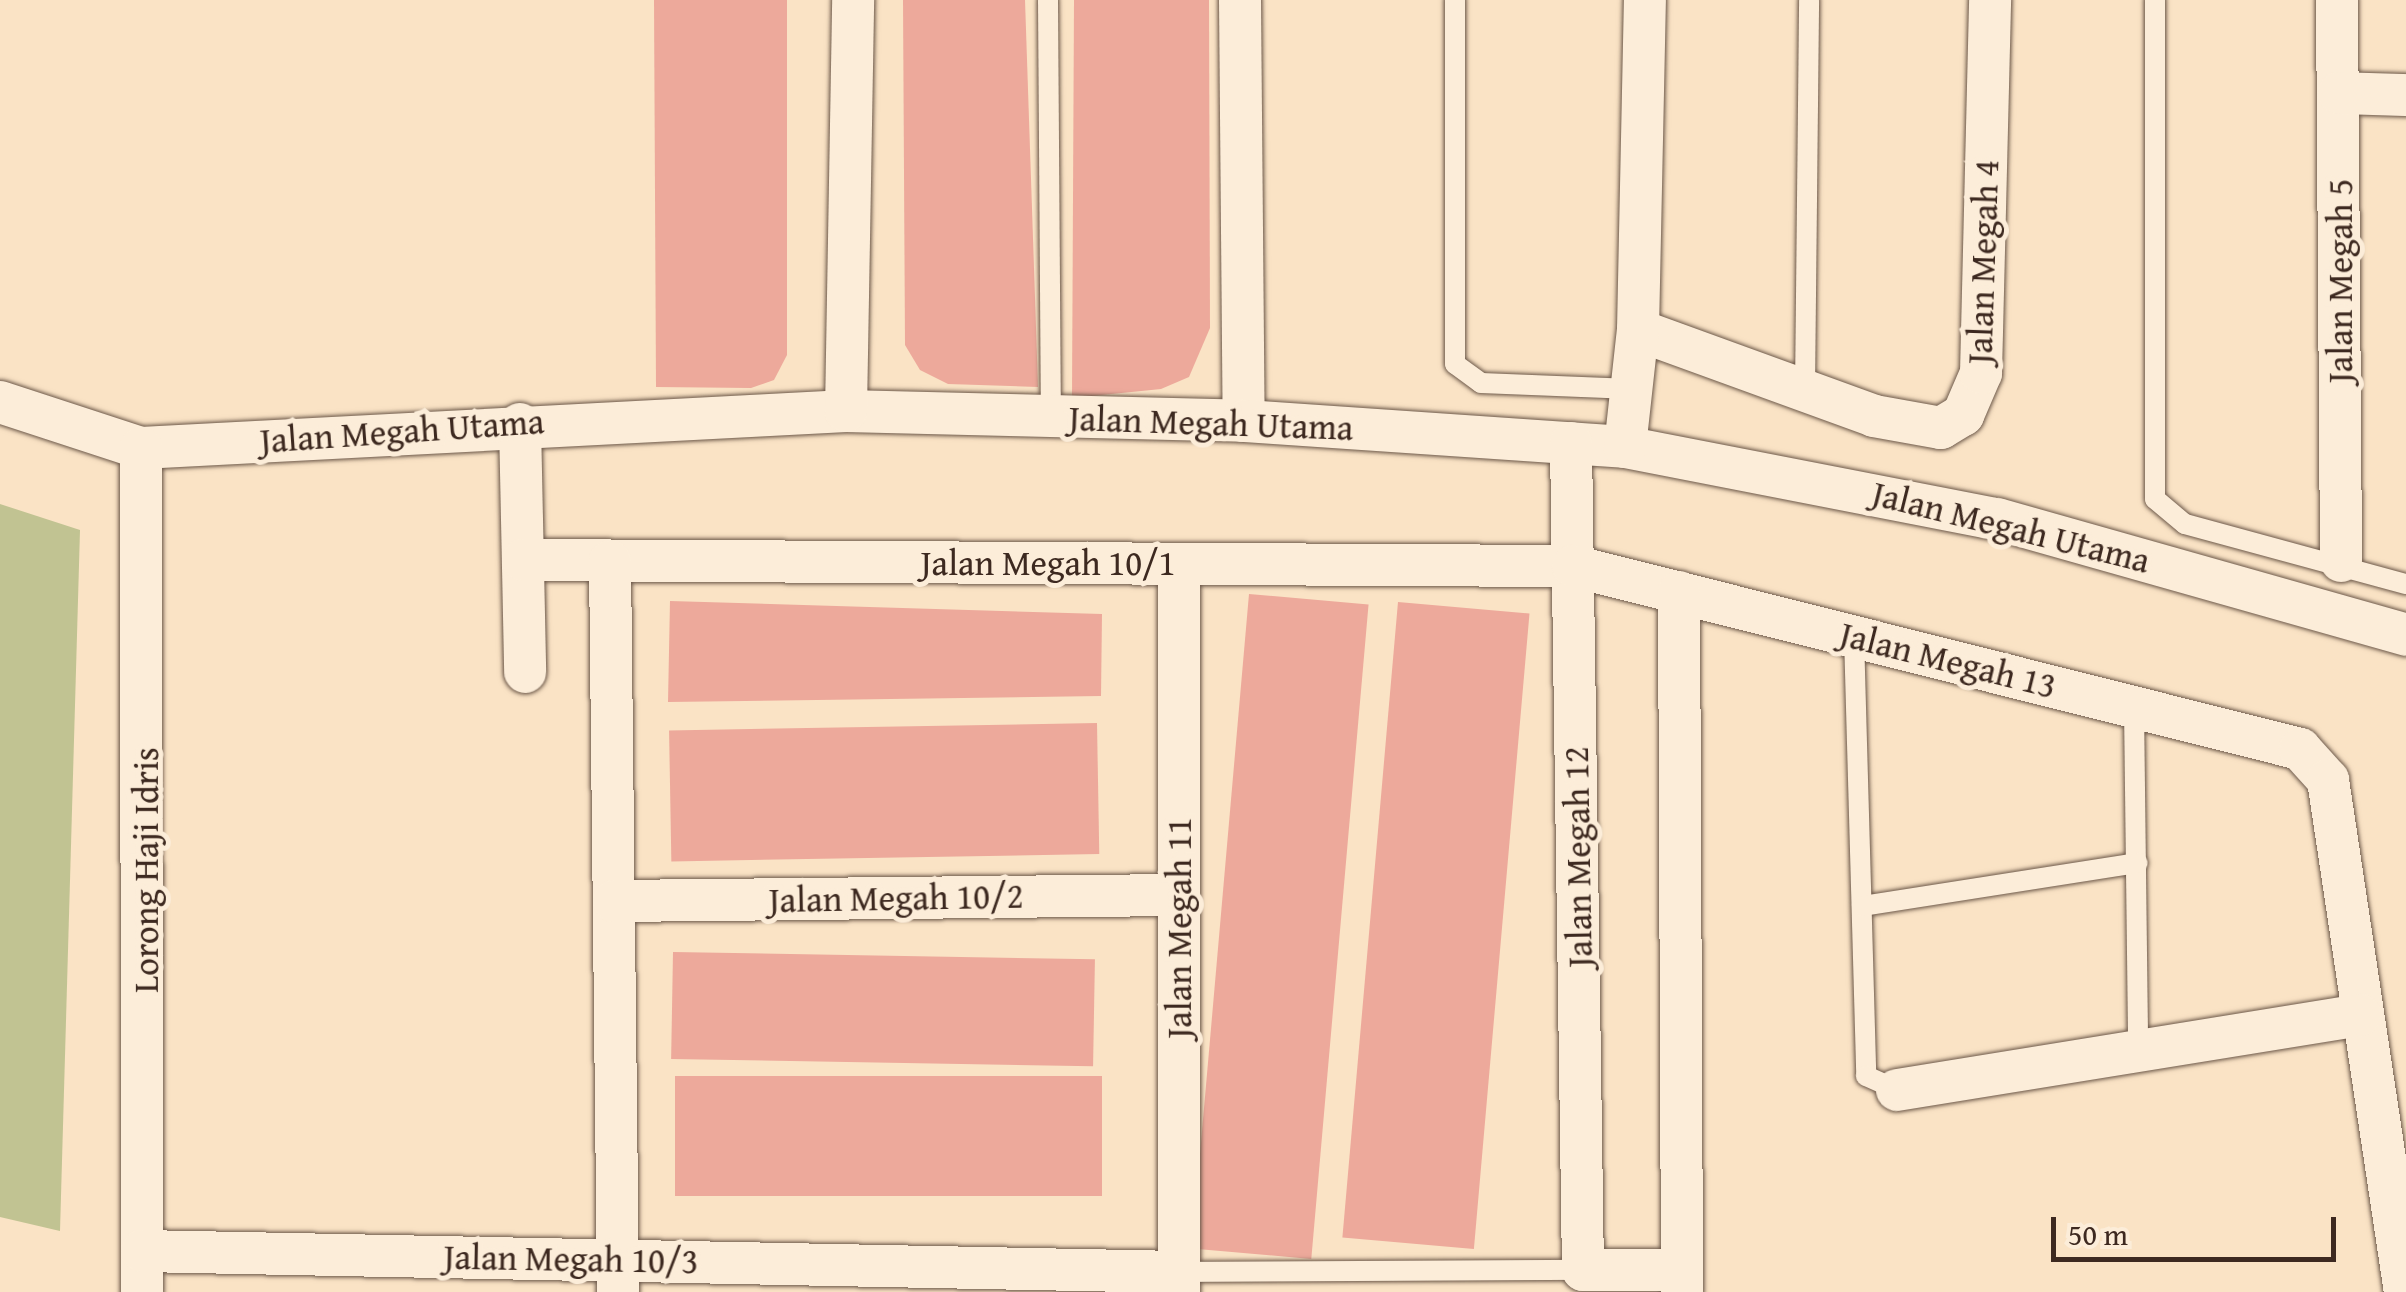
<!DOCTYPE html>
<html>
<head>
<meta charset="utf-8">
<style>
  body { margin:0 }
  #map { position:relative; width:2406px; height:1292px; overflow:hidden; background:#fae3c5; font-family:"Gentium Book Plus",serif }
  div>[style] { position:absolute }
  .green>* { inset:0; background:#c1c392 }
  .building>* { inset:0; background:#eda99b; transform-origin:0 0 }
  .roads { filter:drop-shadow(0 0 2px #6c5849) drop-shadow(0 0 2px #6c5849) }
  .lane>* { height:20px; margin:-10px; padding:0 10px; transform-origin:10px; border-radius:10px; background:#fcedd9 }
  .street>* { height:42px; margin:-21px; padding:0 21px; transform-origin:21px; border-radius:21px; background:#fcedd9 }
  span { translate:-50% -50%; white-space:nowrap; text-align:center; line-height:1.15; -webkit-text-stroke:10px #fcedd9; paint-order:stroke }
  .street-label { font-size:35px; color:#3d2920 }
  .scale { position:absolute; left:2051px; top:1217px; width:285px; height:45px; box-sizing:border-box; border:5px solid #3d2920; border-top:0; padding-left:12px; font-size:30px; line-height:35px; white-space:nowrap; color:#3d2920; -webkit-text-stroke:8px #fcedd9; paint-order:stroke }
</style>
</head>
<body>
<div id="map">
  <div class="green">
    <div style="clip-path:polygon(0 504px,80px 530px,60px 1231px,0 1217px)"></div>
  </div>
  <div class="building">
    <div style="clip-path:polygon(654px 0,787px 0,787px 355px,774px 380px,751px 388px,656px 387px)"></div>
    <div style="clip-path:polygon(903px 0,1025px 0,1038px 387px,948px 384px,920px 370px,905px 345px)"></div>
    <div style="clip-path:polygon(1074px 0,1209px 0,1210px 328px,1189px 377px,1161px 389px,1072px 398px)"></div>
    <div style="left:1249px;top:594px;width:120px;height:657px;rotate:5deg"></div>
    <div style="clip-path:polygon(670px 601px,1102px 614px,1101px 696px,668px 702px)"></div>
    <div style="left:1398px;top:602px;width:132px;height:638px;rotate:5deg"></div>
    <div style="left:1097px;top:723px;width:131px;height:428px;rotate:89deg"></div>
    <div style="left:673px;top:952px;width:422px;height:107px;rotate:1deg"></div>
    <div style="left:1102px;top:1076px;width:120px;height:427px;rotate:90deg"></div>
  </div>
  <div class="roads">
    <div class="lane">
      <div style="left:1048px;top:0;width:416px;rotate:89.6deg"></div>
      <div style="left:1455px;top:0;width:364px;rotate:90deg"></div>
      <div style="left:1455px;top:364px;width:32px;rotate:36deg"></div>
      <div style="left:1481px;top:383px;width:151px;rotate:2.3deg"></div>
      <div style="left:2155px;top:0;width:499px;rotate:90deg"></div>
      <div style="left:2155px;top:499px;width:39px;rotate:40deg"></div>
      <div style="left:2185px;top:524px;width:229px;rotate:15.2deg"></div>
      <div style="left:1805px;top:391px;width:391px;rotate:-89.4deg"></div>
      <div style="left:1854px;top:636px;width:440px;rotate:88.4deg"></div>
      <div style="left:1866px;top:1076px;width:34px;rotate:24deg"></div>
      <div style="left:2134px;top:707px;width:343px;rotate:89.3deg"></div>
      <div style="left:1862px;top:906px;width:279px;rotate:-8.9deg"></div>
      <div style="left:1179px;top:1272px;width:404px;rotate:-0.3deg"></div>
    </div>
    <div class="street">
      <div style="left:1240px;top:0;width:421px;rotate:89.5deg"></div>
      <div style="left:2337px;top:0;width:561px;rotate:89.59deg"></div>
      <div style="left:2339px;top:93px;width:67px;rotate:1.7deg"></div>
      <div style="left:1638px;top:330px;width:251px;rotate:20deg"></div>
      <div style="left:1874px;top:416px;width:68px;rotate:10.2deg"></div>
      <div style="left:1941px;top:428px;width:26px;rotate:-31deg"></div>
      <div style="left:1963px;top:415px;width:46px;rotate:-66.8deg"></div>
      <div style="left:1981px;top:373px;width:373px;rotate:-88.6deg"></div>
      <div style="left:0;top:402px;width:148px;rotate:18.1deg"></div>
      <div style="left:141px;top:448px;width:706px;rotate:-3deg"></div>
      <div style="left:846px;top:411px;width:398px;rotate:1.4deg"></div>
      <div style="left:1244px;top:421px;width:382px;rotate:3.9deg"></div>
      <div style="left:1625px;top:447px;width:379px;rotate:11deg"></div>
      <div style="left:1997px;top:519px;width:425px;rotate:15.8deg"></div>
      <div style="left:846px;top:411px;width:411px;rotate:-89deg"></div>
      <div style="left:520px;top:424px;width:248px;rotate:88.8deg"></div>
      <div style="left:1571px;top:443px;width:827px;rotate:89.17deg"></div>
      <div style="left:1583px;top:1270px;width:99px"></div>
      <div style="left:1625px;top:447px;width:118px;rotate:-83.7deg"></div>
      <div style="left:1638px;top:330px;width:330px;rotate:-88.8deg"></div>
      <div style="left:141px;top:448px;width:844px;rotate:89.93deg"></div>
      <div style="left:523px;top:560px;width:1050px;rotate:0.33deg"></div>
      <div style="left:1573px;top:566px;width:750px;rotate:14.13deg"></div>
      <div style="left:2300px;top:749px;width:42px;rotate:47.9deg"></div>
      <div style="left:2328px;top:780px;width:518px;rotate:81.45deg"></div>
      <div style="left:610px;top:561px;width:731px;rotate:89.37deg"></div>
      <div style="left:1679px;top:592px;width:700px;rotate:89.75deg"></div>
      <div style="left:614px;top:901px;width:565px;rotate:-0.61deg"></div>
      <div style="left:1897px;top:1090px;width:469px;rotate:-9.2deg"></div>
      <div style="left:142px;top:1251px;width:1037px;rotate:1.16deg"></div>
      <div style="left:1179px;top:1292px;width:728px;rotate:-90deg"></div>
    </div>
  </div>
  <div class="street-label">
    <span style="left:1983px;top:262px;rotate:-88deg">Jalan Megah 4</span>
    <span style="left:2340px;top:281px;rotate:-90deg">Jalan Megah 5</span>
    <span style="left:1211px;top:423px;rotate:2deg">Jalan Megah Utama</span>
    <span style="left:402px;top:431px;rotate:-4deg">Jalan Megah Utama</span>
    <span style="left:2011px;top:527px;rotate:14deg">Jalan Megah Utama</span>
    <span style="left:1048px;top:563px">Jalan Megah 10/1</span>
    <span style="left:1948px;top:660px;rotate:14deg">Jalan Megah 13</span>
    <span style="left:1578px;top:857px;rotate:-91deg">Jalan Megah 12</span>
    <span style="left:146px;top:870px;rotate:-90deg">Lorong Haji Idris</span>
    <span style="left:896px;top:898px;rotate:-1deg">Jalan Megah 10/2</span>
    <span style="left:1179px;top:928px;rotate:-90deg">Jalan Megah 11</span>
    <span style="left:571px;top:1259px;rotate:1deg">Jalan Megah 10/3</span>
  </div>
  <div class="scale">50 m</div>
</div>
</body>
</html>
